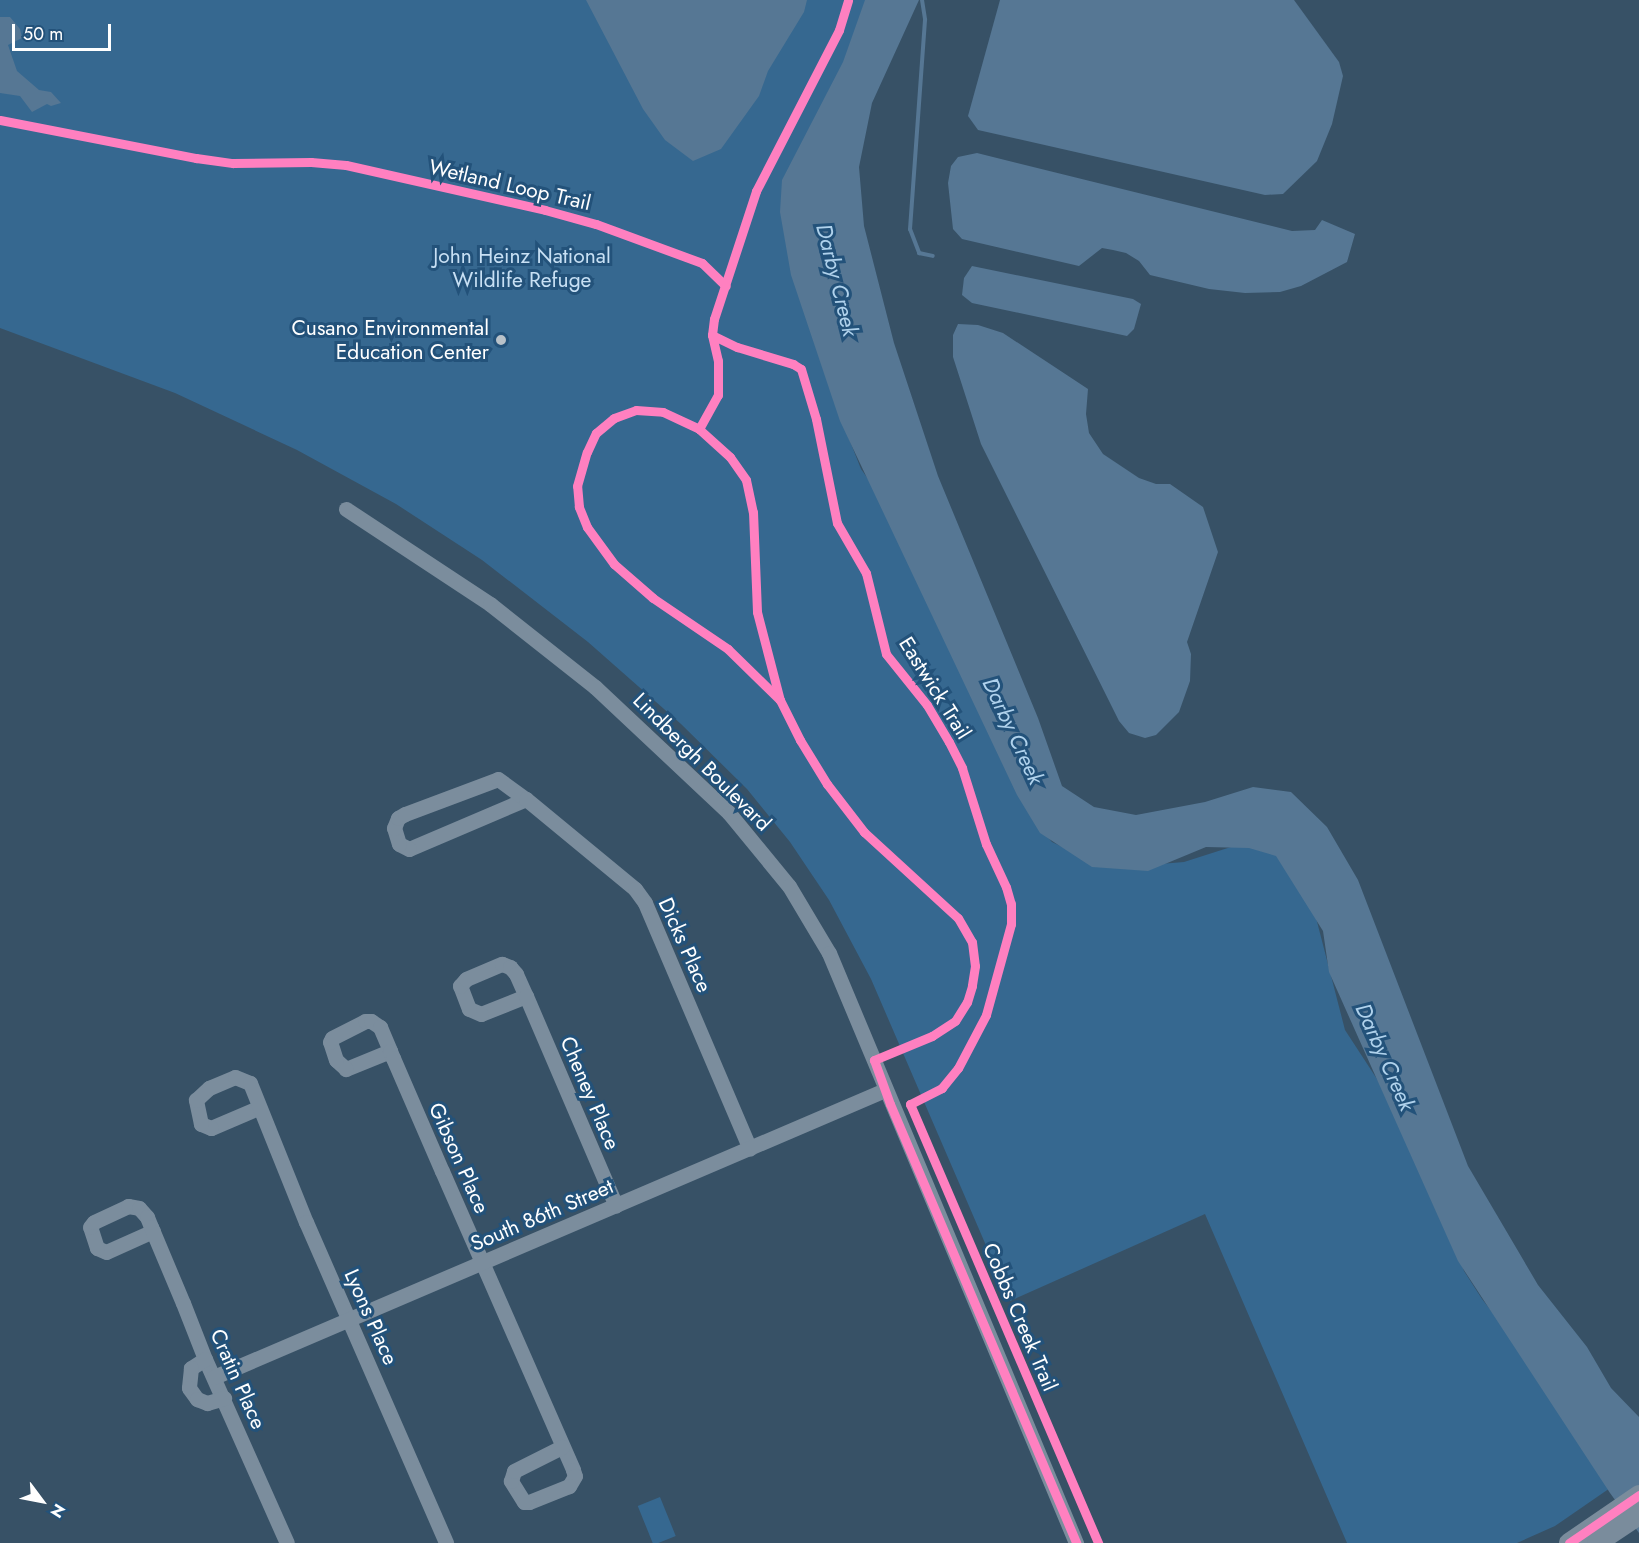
<!DOCTYPE html>
<html>
<head>
<meta charset="utf-8">
<style>
  body { margin:0 }
  #map { position:relative; width:1639px; height:1543px; overflow:hidden; background:#375166; font-family:Jost,sans-serif }
  div>[style] { position:absolute }
  .green>* { inset:0; background:#366890; transform-origin:0 0 }
  .water>* { inset:0; background:#567794 }
  .stream>* { height:4px; margin:-2px; padding:0 2px; transform-origin:2px; border-radius:2px; background:#567794 }
  .minor>* { height:15px; margin:-7.5px; padding:0 7.5px; transform-origin:7.5px; border-radius:7.5px; background:#7b8d9d }
  .major>* { height:20px; margin:-10px; padding:0 10px; transform-origin:10px; border-radius:10px; background:#7a8c9c }
  .cycleway>* { height:9px; margin:-4.5px; padding:0 4.5px; transform-origin:4.5px; border-radius:4.5px; background:#ff80c0 }
  .dots>* { width:16px; height:16px; translate:-50% -50%; box-sizing:border-box; border:3px solid #23527a; border-radius:50% }
  span { translate:-50% -50%; white-space:nowrap; text-align:center; line-height:1.15; -webkit-text-stroke:6px #23527a; paint-order:stroke }
  .street-label { font-size:21px; color:#fff }
  .park-label { font-size:21px; color:#c8e0f4 }
  .poi-label { font-size:21px; color:#fff }
  .right { translate:-100% -50%; text-align:right }
  .water-label { font-size:22px; color:#b0d2ec; font-style:italic }
  .north { position:absolute; left:12px; top:1471px; width:60px; height:60px; -webkit-text-stroke:4px #23527a; paint-order:stroke; rotate:122deg; font-size:16px; font-weight:700; line-height:24px; text-align:center; color:#fff }
  .north::after { content:''; display:block; margin:auto; width:21px; height:27px; background:#fff; clip-path:polygon(50% 0,100% 100%,50% 72%,0 100%) }
  .scale { position:absolute; left:12px; top:24px; width:99px; height:27px; box-sizing:border-box; border:3px solid #fff; border-top:0; padding-left:8px; font-size:18px; line-height:21px; white-space:nowrap; color:#fff; -webkit-text-stroke:4px #23527a; paint-order:stroke }
</style>
</head>
<body>
<div id="map">
  <div class="green">
    <div style="clip-path:polygon(0 0,873px 0,852px 56px,840px 416px,861px 469px,873px 486px,1043px 832px,1052px 842px,1094px 862px,1124px 867px,1184px 862px,1234px 846px,1272px 846px,1314px 910px,1345px 1030px,1405px 1122px,1420px 1153px,1464px 1271px,1482px 1299px,1534px 1366px,1613px 1486px,1555px 1526px,1517px 1543px,1347px 1543px,1205px 1214px,1010px 1301px,871px 979px,829px 900px,790px 842px,747px 789px,681px 724px,588px 642px,482px 560px,396px 504px,297px 450px,175px 393px,0 328px)"></div>
    <div style="left:660px;top:1497px;width:42px;height:24px;rotate:68deg"></div>
  </div>
  <div class="water">
    <div style="clip-path:polygon(586px 0,807px 0,804px 12px,768px 71px,759px 96px,721px 149px,693px 161px,665px 140px,643px 109px)"></div>
    <div style="clip-path:polygon(865px 0,919px 0,872px 103px,859px 167px,864px 226px,894px 343px,938px 476px,1038px 718px,1062px 786px,1094px 807px,1136px 815px,1205px 802px,1253px 787px,1291px 792px,1327px 827px,1358px 880px,1468px 1166px,1538px 1285px,1587px 1347px,1611px 1388px,1639px 1417px,1639px 1533px,1610px 1493px,1458px 1261px,1329px 972px,1323px 931px,1276px 856px,1249px 848px,1206px 847px,1148px 871px,1092px 867px,1040px 833px,1017px 795px,840px 421px,791px 275px,780px 212px,782px 180px,843px 62px)"></div>
    <div style="clip-path:polygon(1000px 0,1294px 0,1339px 62px,1343px 76px,1332px 124px,1317px 161px,1283px 194px,1265px 195px,978px 130px,968px 116px)"></div>
    <div style="clip-path:polygon(0 17px,10px 17px,20px 29px,22px 38px,8px 45px,17px 71px,39px 90px,51px 92px,61px 103px,51px 106px,47px 104px,32px 112px,20px 96px,0 93px)"></div>
    <div style="clip-path:polygon(977px 153px,1292px 231px,1315px 230px,1322px 220px,1355px 234px,1347px 262px,1301px 286px,1280px 292px,1245px 293px,1209px 289px,1150px 275px,1139px 261px,1126px 253px,1113px 250px,1102px 248px,1079px 266px,962px 239px,953px 229px,948px 183px,951px 166px,958px 157px)"></div>
    <div style="clip-path:polygon(972px 266px,1133px 299px,1141px 304px,1134px 329px,1127px 336px,972px 303px,962px 295px,964px 278px)"></div>
    <div style="clip-path:polygon(958px 324px,978px 325px,1003px 333px,1088px 389px,1086px 414px,1089px 433px,1103px 454px,1139px 478px,1156px 484px,1170px 484px,1203px 507px,1218px 552px,1187px 642px,1191px 654px,1190px 681px,1179px 712px,1156px 735px,1145px 738px,1129px 733px,1119px 721px,981px 444px,953px 357px,953px 335px)"></div>
  </div>
  <div class="stream">
    <div style="left:922px;top:0;width:20px;rotate:81deg"></div>
    <div style="left:925px;top:20px;width:210px;rotate:94.1deg"></div>
    <div style="left:910px;top:229px;width:26px;rotate:69deg"></div>
    <div style="left:919px;top:253px;width:14px;rotate:12deg"></div>
  </div>
  <div class="minor">
    <div style="left:346px;top:509px;width:173px;rotate:33.4deg"></div>
    <div style="left:490px;top:604px;width:134px;rotate:38.3deg"></div>
    <div style="left:595px;top:687px;width:184px;rotate:43.2deg"></div>
    <div style="left:729px;top:813px;width:94px;rotate:50.6deg"></div>
    <div style="left:789px;top:886px;width:78px;rotate:59.2deg"></div>
    <div style="left:829px;top:953px;width:640px;rotate:67.28deg"></div>
    <div style="left:526px;top:799px;width:127px;rotate:156.9deg"></div>
    <div style="left:409px;top:849px;width:11px;rotate:-153deg"></div>
    <div style="left:399px;top:844px;width:17px;rotate:-107deg"></div>
    <div style="left:394px;top:828px;width:11px;rotate:-68deg"></div>
    <div style="left:398px;top:818px;width:8px;rotate:-30deg"></div>
    <div style="left:405px;top:814px;width:99px;rotate:-20.6deg"></div>
    <div style="left:498px;top:779px;width:34px;rotate:36deg"></div>
    <div style="left:526px;top:799px;width:141px;rotate:39.5deg"></div>
    <div style="left:635px;top:889px;width:17px;rotate:54deg"></div>
    <div style="left:645px;top:903px;width:267px;rotate:66.9deg"></div>
    <div style="left:526px;top:996px;width:48px;rotate:158.2deg"></div>
    <div style="left:481px;top:1014px;width:13px;rotate:-157deg"></div>
    <div style="left:469px;top:1009px;width:25px;rotate:-111deg"></div>
    <div style="left:460px;top:986px;width:9px;rotate:-49deg"></div>
    <div style="left:466px;top:979px;width:39px;rotate:-23deg"></div>
    <div style="left:502px;top:964px;width:9px;rotate:21deg"></div>
    <div style="left:510px;top:967px;width:9px;rotate:49deg"></div>
    <div style="left:516px;top:974px;width:24px;rotate:66deg"></div>
    <div style="left:526px;top:996px;width:228px;rotate:66.8deg"></div>
    <div style="left:390px;top:1051px;width:48px;rotate:157.8deg"></div>
    <div style="left:346px;top:1069px;width:13px;rotate:-138deg"></div>
    <div style="left:336px;top:1060px;width:19px;rotate:-108deg"></div>
    <div style="left:330px;top:1042px;width:4px;rotate:-63deg"></div>
    <div style="left:332px;top:1038px;width:37px;rotate:-27deg"></div>
    <div style="left:365px;top:1021px;width:6px"></div>
    <div style="left:371px;top:1021px;width:11px;rotate:34deg"></div>
    <div style="left:380px;top:1027px;width:26px;rotate:67deg"></div>
    <div style="left:390px;top:1051px;width:8px;rotate:67deg"></div>
    <div style="left:393px;top:1058px;width:123px;rotate:66.6deg"></div>
    <div style="left:442px;top:1171px;width:326px;rotate:66.3deg"></div>
    <div style="left:573px;top:1470px;width:6px;rotate:72deg"></div>
    <div style="left:575px;top:1476px;width:12px;rotate:121deg"></div>
    <div style="left:569px;top:1486px;width:43px;rotate:158.2deg"></div>
    <div style="left:529px;top:1502px;width:5px;rotate:180deg"></div>
    <div style="left:524px;top:1502px;width:25px;rotate:-122deg"></div>
    <div style="left:511px;top:1481px;width:10px;rotate:-73deg"></div>
    <div style="left:514px;top:1471px;width:54px;rotate:-26.6deg"></div>
    <div style="left:258px;top:1108px;width:51px;rotate:156.9deg"></div>
    <div style="left:211px;top:1128px;width:11px;rotate:-158deg"></div>
    <div style="left:201px;top:1124px;width:25px;rotate:-102deg"></div>
    <div style="left:196px;top:1100px;width:18px;rotate:-43deg"></div>
    <div style="left:209px;top:1088px;width:28px;rotate:-23deg"></div>
    <div style="left:235px;top:1077px;width:16px;rotate:22deg"></div>
    <div style="left:250px;top:1083px;width:150px;rotate:68.1deg"></div>
    <div style="left:306px;top:1222px;width:350px;rotate:66.4deg"></div>
    <div style="left:153px;top:1231px;width:51px;rotate:155.9deg"></div>
    <div style="left:106px;top:1252px;width:10px;rotate:-156deg"></div>
    <div style="left:97px;top:1248px;width:22px;rotate:-108deg"></div>
    <div style="left:90px;top:1227px;width:6px;rotate:-51deg"></div>
    <div style="left:94px;top:1222px;width:38px;rotate:-25deg"></div>
    <div style="left:128px;top:1206px;width:11px;rotate:10deg"></div>
    <div style="left:139px;top:1208px;width:12px;rotate:48deg"></div>
    <div style="left:147px;top:1217px;width:11px;rotate:68deg"></div>
    <div style="left:151px;top:1227px;width:82px;rotate:67.2deg"></div>
    <div style="left:183px;top:1303px;width:60px;rotate:68.6deg"></div>
    <div style="left:205px;top:1359px;width:201px;rotate:66deg"></div>
    <div style="left:205px;top:1359px;width:17px;rotate:147deg"></div>
    <div style="left:191px;top:1368px;width:20px;rotate:96deg"></div>
    <div style="left:189px;top:1388px;width:14px;rotate:54deg"></div>
    <div style="left:197px;top:1399px;width:11px;rotate:22deg"></div>
    <div style="left:207px;top:1403px;width:18px;rotate:-16deg"></div>
    <div style="left:214px;top:1377px;width:730px;rotate:-23.16deg"></div>
  </div>
  <div class="major">
    <div style="left:1569px;top:1543px;width:85px;rotate:-34.4deg"></div>
    <div style="left:1597px;top:1543px;width:50px;rotate:-33.7deg"></div>
  </div>
  <div class="cycleway">
    <div style="left:0;top:120px;width:200px;rotate:11deg"></div>
    <div style="left:196px;top:158px;width:37px;rotate:8deg"></div>
    <div style="left:233px;top:163px;width:78px;rotate:-0.7deg"></div>
    <div style="left:311px;top:162px;width:35px;rotate:5deg"></div>
    <div style="left:346px;top:165px;width:204px;rotate:12.7deg"></div>
    <div style="left:545px;top:210px;width:53px;rotate:15.4deg"></div>
    <div style="left:596px;top:224px;width:113px;rotate:20.2deg"></div>
    <div style="left:702px;top:263px;width:33px;rotate:44deg"></div>
    <div style="left:712px;top:335px;width:28px;rotate:26deg"></div>
    <div style="left:737px;top:347px;width:59px;rotate:16.9deg"></div>
    <div style="left:793px;top:364px;width:9px;rotate:32deg"></div>
    <div style="left:801px;top:369px;width:52px;rotate:73.3deg"></div>
    <div style="left:816px;top:419px;width:106px;rotate:78.6deg"></div>
    <div style="left:837px;top:523px;width:58px;rotate:59.9deg"></div>
    <div style="left:866px;top:573px;width:83px;rotate:76.1deg"></div>
    <div style="left:886px;top:654px;width:65px;rotate:51.2deg"></div>
    <div style="left:927px;top:705px;width:43px;rotate:59.3deg"></div>
    <div style="left:949px;top:742px;width:29px;rotate:63deg"></div>
    <div style="left:962px;top:768px;width:80px;rotate:72.5deg"></div>
    <div style="left:986px;top:844px;width:47px;rotate:65.1deg"></div>
    <div style="left:1006px;top:887px;width:18px;rotate:74deg"></div>
    <div style="left:1011px;top:904px;width:20px;rotate:90deg"></div>
    <div style="left:1011px;top:924px;width:94px;rotate:105.4deg"></div>
    <div style="left:986px;top:1015px;width:60px;rotate:117.8deg"></div>
    <div style="left:958px;top:1068px;width:26px;rotate:129deg"></div>
    <div style="left:942px;top:1088px;width:36px;rotate:153deg"></div>
    <div style="left:910px;top:1104px;width:478px;rotate:66.8deg"></div>
    <div style="left:699px;top:429px;width:39px;rotate:-61deg"></div>
    <div style="left:718px;top:395px;width:34px;rotate:-90deg"></div>
    <div style="left:718px;top:361px;width:27px;rotate:-103deg"></div>
    <div style="left:712px;top:335px;width:16px;rotate:-83deg"></div>
    <div style="left:714px;top:319px;width:135px;rotate:-71.8deg"></div>
    <div style="left:756px;top:191px;width:181px;rotate:-62.7deg"></div>
    <div style="left:839px;top:30px;width:31px;rotate:-73deg"></div>
    <div style="left:780px;top:700px;width:73px;rotate:-135.6deg"></div>
    <div style="left:728px;top:649px;width:91px;rotate:-145.8deg"></div>
    <div style="left:653px;top:598px;width:52px;rotate:-138.9deg"></div>
    <div style="left:614px;top:564px;width:46px;rotate:-126.1deg"></div>
    <div style="left:587px;top:527px;width:22px;rotate:-112deg"></div>
    <div style="left:579px;top:507px;width:21px;rotate:-95deg"></div>
    <div style="left:577px;top:486px;width:35px;rotate:-74deg"></div>
    <div style="left:587px;top:452px;width:21px;rotate:-65deg"></div>
    <div style="left:596px;top:433px;width:23px;rotate:-40deg"></div>
    <div style="left:614px;top:418px;width:23px;rotate:-20deg"></div>
    <div style="left:636px;top:410px;width:27px;rotate:4deg"></div>
    <div style="left:663px;top:412px;width:40px;rotate:25deg"></div>
    <div style="left:699px;top:429px;width:42px;rotate:42.1deg"></div>
    <div style="left:730px;top:457px;width:28px;rotate:55deg"></div>
    <div style="left:746px;top:480px;width:33px;rotate:78deg"></div>
    <div style="left:753px;top:512px;width:100px;rotate:87.7deg"></div>
    <div style="left:757px;top:612px;width:91px;rotate:75.4deg"></div>
    <div style="left:780px;top:700px;width:45px;rotate:63.4deg"></div>
    <div style="left:800px;top:740px;width:52px;rotate:58.5deg"></div>
    <div style="left:827px;top:784px;width:61px;rotate:52.4deg"></div>
    <div style="left:864px;top:832px;width:127px;rotate:42.5deg"></div>
    <div style="left:958px;top:918px;width:28px;rotate:60deg"></div>
    <div style="left:972px;top:942px;width:24px;rotate:83deg"></div>
    <div style="left:975px;top:966px;width:20px;rotate:99deg"></div>
    <div style="left:972px;top:986px;width:17px;rotate:107deg"></div>
    <div style="left:967px;top:1002px;width:22px;rotate:122deg"></div>
    <div style="left:955px;top:1021px;width:27px;rotate:147deg"></div>
    <div style="left:932px;top:1036px;width:63px;rotate:157.5deg"></div>
    <div style="left:874px;top:1060px;width:47px;rotate:70deg"></div>
    <div style="left:890px;top:1104px;width:477px;rotate:67deg"></div>
    <div style="left:1569px;top:1543px;width:85px;rotate:-34.4deg"></div>
  </div>
  <div class="dots">
    <div style="left:501px;top:340px;background:#b9c2c9"></div>
  </div>
  <div class="street-label">
    <span style="left:510px;top:185px;rotate:13deg">Wetland Loop Trail</span>
    <span style="left:935px;top:688px;rotate:58deg">Eastwick Trail</span>
    <span style="left:702px;top:762px;rotate:45deg">Lindbergh Boulevard</span>
    <span style="left:685px;top:945px;rotate:66deg">Dicks Place</span>
    <span style="left:590px;top:1093px;rotate:67deg">Cheney Place</span>
    <span style="left:459px;top:1158px;rotate:66deg">Gibson Place</span>
    <span style="left:542px;top:1215px;rotate:-23deg">South 86th Street</span>
    <span style="left:371px;top:1317px;rotate:66deg">Lyons Place</span>
    <span style="left:1020px;top:1317px;rotate:67deg">Cobbs Creek Trail</span>
    <span style="left:238px;top:1379px;rotate:66deg">Cratin Place</span>
  </div>
  <div class="park-label">
    <span style="left:522px;top:268px">John Heinz National<br>Wildlife Refuge</span>
  </div>
  <div class="poi-label">
    <span class="right" style="left:489px;top:340px">Cusano Environmental<br>Education Center</span>
  </div>
  <div class="water-label">
    <span style="left:837px;top:280px;rotate:76deg">Darby Creek</span>
    <span style="left:1013px;top:731px;rotate:65deg">Darby Creek</span>
    <span style="left:1385px;top:1057px;rotate:66deg">Darby Creek</span>
  </div>
  <div class="north">N</div>
  <div class="scale">50 m</div>
</div>
</body>
</html>
